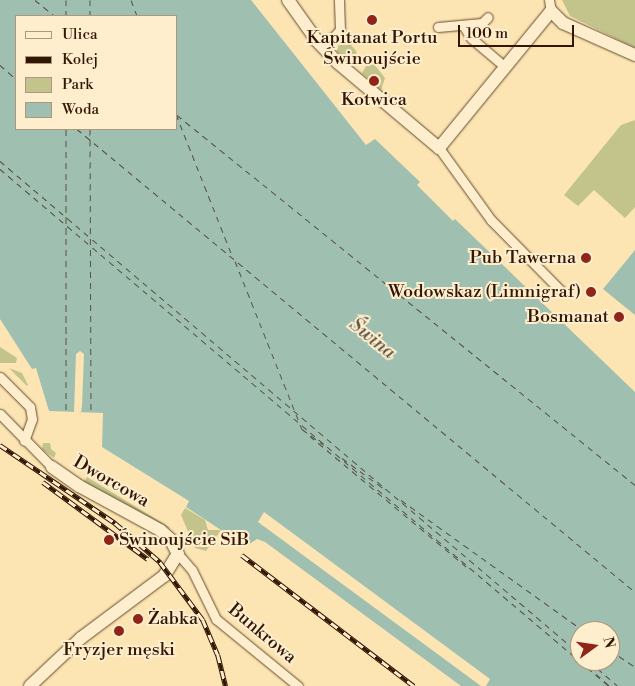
<!DOCTYPE html>
<html>
<head>
<meta charset="utf-8">
<style>
  body { margin:0 }
  #map { position:relative; width:635px; height:686px; overflow:hidden; background:#fde5b3; font-family:"Libre Bodoni",serif }
  div>[style] { position:absolute }
  .green>* { inset:0; background:#c2c48b }
  .water>* { inset:0; background:#9fbfb0 }
  .pier>* { inset:0; background:#fde5b3 }
  .ferry>* { height:1px; margin-top:-0.5px; transform-origin:0; background:repeating-linear-gradient(90deg,#585140 0 6px,transparent 0 11px) }
  .roads { filter:drop-shadow(0 0 1px #644a2f) drop-shadow(0 0 1px #644a2f) }
  .street>* { height:9px; margin:-4.5px; padding:0 4.5px; transform-origin:4.5px; border-radius:4.5px; background:#feeece }
  .secondary>* { height:12px; margin:-6px; padding:0 6px; transform-origin:6px; border-radius:6px; background:#feeece }
  .rail>* { height:4.5px; margin-top:-2.25px; transform-origin:0; background:repeating-linear-gradient(90deg,#feeece 0 8px,#311603 0 16px); box-sizing:border-box; border-block:1px solid #311603 }
  .dots>* { width:14px; height:14px; translate:-50% -50%; box-sizing:border-box; border:2px solid #feeece; border-radius:50% }
  span { translate:-50% -50%; white-space:nowrap; text-align:center; line-height:1.15; -webkit-text-stroke:4px #feeece; paint-order:stroke }
  .poi-label { font-size:18px; color:#311603 }
  .right { translate:-100% -50%; text-align:right }
  .left { translate:0 -50%; text-align:left }
  .street-label { font-size:18px; color:#311603 }
  .water-label { font-size:19px; color:#585140; font-style:italic }
  .legend { position:absolute; left:15px; top:15px; width:162px; height:115px; box-sizing:border-box; background:#feeece; border:1px solid #ac987d; margin:0; padding:6px 9px; list-style:none; font-size:15px; color:#311603 }
  .legend li { display:flex; align-items:center; gap:10px; height:25px }
  .legend b { width:25px; border:1px solid #ac987d }
  .north { position:absolute; left:570px; top:621px; width:50px; height:50px; box-sizing:border-box; background:#feeece; border:1px solid #ac987d; border-radius:50%; rotate:76deg; font-size:14px; font-weight:700; line-height:20px; text-align:center; color:#311603 }
  .north::after { content:''; display:block; margin:auto; width:18px; height:22px; background:#8f2418; clip-path:polygon(50% 0,100% 100%,50% 72%,0 100%) }
  .scale { position:absolute; left:458px; top:25px; width:116px; height:22px; box-sizing:border-box; border:2px solid #311603; border-top:0; padding-left:6px; font-size:15px; line-height:18px; white-space:nowrap; color:#311603; -webkit-text-stroke:4px #feeece; paint-order:stroke }
</style>
</head>
<body>
<div id="map">
  <div class="green">
    <div style="clip-path:polygon(562px 0,635px 0,635px 48px,570px 16px)"></div>
    <div style="clip-path:polygon(347px 40px,357px 52px,351px 63px,337px 51px,339px 43px)"></div>
    <div style="clip-path:polygon(374px 64px,385px 78px,381px 90px,362px 73px,366px 66px)"></div>
    <div style="clip-path:polygon(635px 120px,635px 207px,625px 218px,594px 190px,578px 206px,564px 195px,621px 125px)"></div>
    <div style="clip-path:polygon(0 347px,17px 358px,16px 363px,0 363px)"></div>
    <div style="clip-path:polygon(9px 368px,22px 373px,28px 385px,27px 386px)"></div>
    <div style="clip-path:polygon(43px 443px,50px 443px,51px 449px,56px 453px,54px 458px,42px 449px)"></div>
    <div style="clip-path:polygon(87px 477px,169px 527px,170px 529px,83px 483px)"></div>
    <div style="clip-path:polygon(185px 508px,205px 520px,208px 530px,221px 530px,206px 551px,195px 548px,181px 515px)"></div>
  </div>
  <div class="water">
    <div style="clip-path:polygon(evenodd,0 0,251px 0,366px 145px,375px 139px,420px 182px,417px 185px,453px 221px,455px 219px,635px 392px,635px 686px,461px 686px,265px 542px,257px 539px,246px 546px,243px 537px,221px 530px,186px 507px,189px 501px,102px 447px,103px 413px,49px 411px,36px 368px,32px 369px,0 319px,0 0,16px 16px,176px 16px,176px 129px,16px 129px,16px 16px,0 0,580px 631px,610px 631px,610px 661px,580px 661px,580px 631px)"></div>
    <div style="clip-path:polygon(635px 250px,635px 315px,603px 289px)"></div>
  </div>
  <div class="pier">
    <div style="clip-path:polygon(80px 351px,84px 354px,82px 406px,81px 412px,74px 412px,76px 354px)"></div>
    <div style="clip-path:polygon(264px 512px,490px 679px,486px 686px,481px 686px,258px 522px)"></div>
  </div>
  <div class="ferry">
    <div style="left:35px;top:0;width:26px;rotate:39deg"></div>
    <div style="left:66px;top:0;width:16px;rotate:90deg"></div>
    <div style="left:90px;top:0;width:16px;rotate:90deg"></div>
    <div style="left:131px;top:0;width:17px;rotate:69deg"></div>
    <div style="left:0;top:65px;width:21px;rotate:41deg"></div>
    <div style="left:176px;top:114px;width:155px;rotate:68.4deg"></div>
    <div style="left:177px;top:115px;width:589px;rotate:38.93deg"></div>
    <div style="left:66px;top:129px;width:283px;rotate:90deg"></div>
    <div style="left:77px;top:129px;width:725px;rotate:39.68deg"></div>
    <div style="left:90px;top:129px;width:283px;rotate:89.8deg"></div>
    <div style="left:0;top:161px;width:761px;rotate:40.36deg"></div>
    <div style="left:0;top:169px;width:799px;rotate:40.33deg"></div>
    <div style="left:235px;top:261px;width:181px;rotate:68.3deg"></div>
    <div style="left:302px;top:429px;width:27px;rotate:36deg"></div>
    <div style="left:310px;top:436px;width:206px;rotate:39.9deg"></div>
    <div style="left:342px;top:458px;width:51px;rotate:36.2deg"></div>
    <div style="left:401px;top:500px;width:225px;rotate:35.6deg"></div>
    <div style="left:610px;top:650px;width:30px;rotate:34deg"></div>
    <div style="left:589px;top:661px;width:38px;rotate:41deg"></div>
    <div style="left:596px;top:674px;width:18px;rotate:41deg"></div>
  </div>
  <div class="roads">
    <div class="street">
      <div style="left:549px;top:0;width:11px;rotate:80deg"></div>
      <div style="left:463px;top:25px;width:15px;rotate:58deg"></div>
      <div style="left:471px;top:38px;width:43px;rotate:40.3deg"></div>
      <div style="left:438px;top:27px;width:44px;rotate:-5.2deg"></div>
      <div style="left:482px;top:23px;width:8px;rotate:-45deg"></div>
      <div style="left:323px;top:48px;width:25px;rotate:-47deg"></div>
      <div style="left:340px;top:30px;width:30px;rotate:-92deg"></div>
      <div style="left:439px;top:148px;width:89px;rotate:54.2deg"></div>
      <div style="left:491px;top:220px;width:100px;rotate:45.4deg"></div>
      <div style="left:0;top:377px;width:42px;rotate:45deg"></div>
      <div style="left:30px;top:407px;width:12px;rotate:81deg"></div>
      <div style="left:32px;top:419px;width:23px;rotate:110deg"></div>
      <div style="left:0;top:414px;width:74px;rotate:45.5deg"></div>
      <div style="left:178px;top:554px;width:21px;rotate:49deg"></div>
      <div style="left:192px;top:570px;width:55px;rotate:63.9deg"></div>
      <div style="left:216px;top:619px;width:106px;rotate:39.3deg"></div>
    </div>
    <div class="secondary">
      <div style="left:288px;top:0;width:50px;rotate:54.7deg"></div>
      <div style="left:317px;top:41px;width:30px;rotate:46deg"></div>
      <div style="left:338px;top:63px;width:132px;rotate:40.1deg"></div>
      <div style="left:439px;top:148px;width:177px;rotate:-50.7deg"></div>
      <div style="left:551px;top:11px;width:17px;rotate:45deg"></div>
      <div style="left:563px;top:23px;width:79px;rotate:24deg"></div>
      <div style="left:30px;top:686px;width:70px;rotate:-43.3deg"></div>
      <div style="left:81px;top:638px;width:104px;rotate:-36.8deg"></div>
      <div style="left:164px;top:576px;width:26px;rotate:-58deg"></div>
      <div style="left:178px;top:554px;width:17px;rotate:-118deg"></div>
      <div style="left:170px;top:539px;width:13px;rotate:-138deg"></div>
      <div style="left:160px;top:530px;width:92px;rotate:-151.5deg"></div>
      <div style="left:79px;top:486px;width:33px;rotate:-145deg"></div>
    </div>
  </div>
  <div class="rail">
    <div style="left:0;top:445px;width:139px;rotate:34.1deg"></div>
    <div style="left:115px;top:523px;width:60px;rotate:40.9deg"></div>
    <div style="left:160px;top:562px;width:72px;rotate:53.4deg"></div>
    <div style="left:203px;top:620px;width:38px;rotate:67deg"></div>
    <div style="left:218px;top:655px;width:32px;rotate:76deg"></div>
    <div style="left:43px;top:482px;width:130px;rotate:36.3deg"></div>
    <div style="left:242px;top:555px;width:216px;rotate:37.3deg"></div>
  </div>
  <div class="dots">
    <div style="left:372px;top:20px;background:#8f2418"></div>
    <div style="left:374px;top:81px;background:#8f2418"></div>
    <div style="left:586px;top:258px;background:#8f2418"></div>
    <div style="left:591px;top:292px;background:#8f2418"></div>
    <div style="left:619px;top:317px;background:#8f2418"></div>
    <div style="left:109px;top:540px;background:#8f2418"></div>
    <div style="left:138px;top:619px;background:#8f2418"></div>
    <div style="left:119px;top:631px;background:#8f2418"></div>
  </div>
  <div class="poi-label">
    <span style="left:372px;top:49px">Kapitanat Portu<br>Świnoujście</span>
    <span style="left:374px;top:100px">Kotwica</span>
    <span class="right" style="left:576px;top:258px">Pub Tawerna</span>
    <span class="right" style="left:581px;top:292px">Wodowskaz (Limnigraf)</span>
    <span class="right" style="left:609px;top:317px">Bosmanat</span>
    <span class="left" style="left:119px;top:540px">Świnoujście SiB</span>
    <span class="left" style="left:148px;top:619px">Żabka</span>
    <span style="left:119px;top:650px">Fryzjer męski</span>
  </div>
  <div class="street-label">
    <span style="left:111px;top:482px;rotate:30deg">Dworcowa</span>
    <span style="left:262px;top:634px;rotate:40deg">Bunkrowa</span>
  </div>
  <div class="water-label">
    <span style="left:372px;top:339px;rotate:39deg">Świna</span>
  </div>
  <ul class="legend">
  <li><b style="height:6px;background:#feeece"></b>Ulica</li>
  <li><b style="height:6px;background:#311603"></b>Kolej</li>
  <li><b style="height:14px;background:#c2c48b"></b>Park</li>
  <li><b style="height:14px;background:#9fbfb0"></b>Woda</li>
  </ul>
  <div class="north">N</div>
  <div class="scale">100 m</div>
</div>
</body>
</html>
